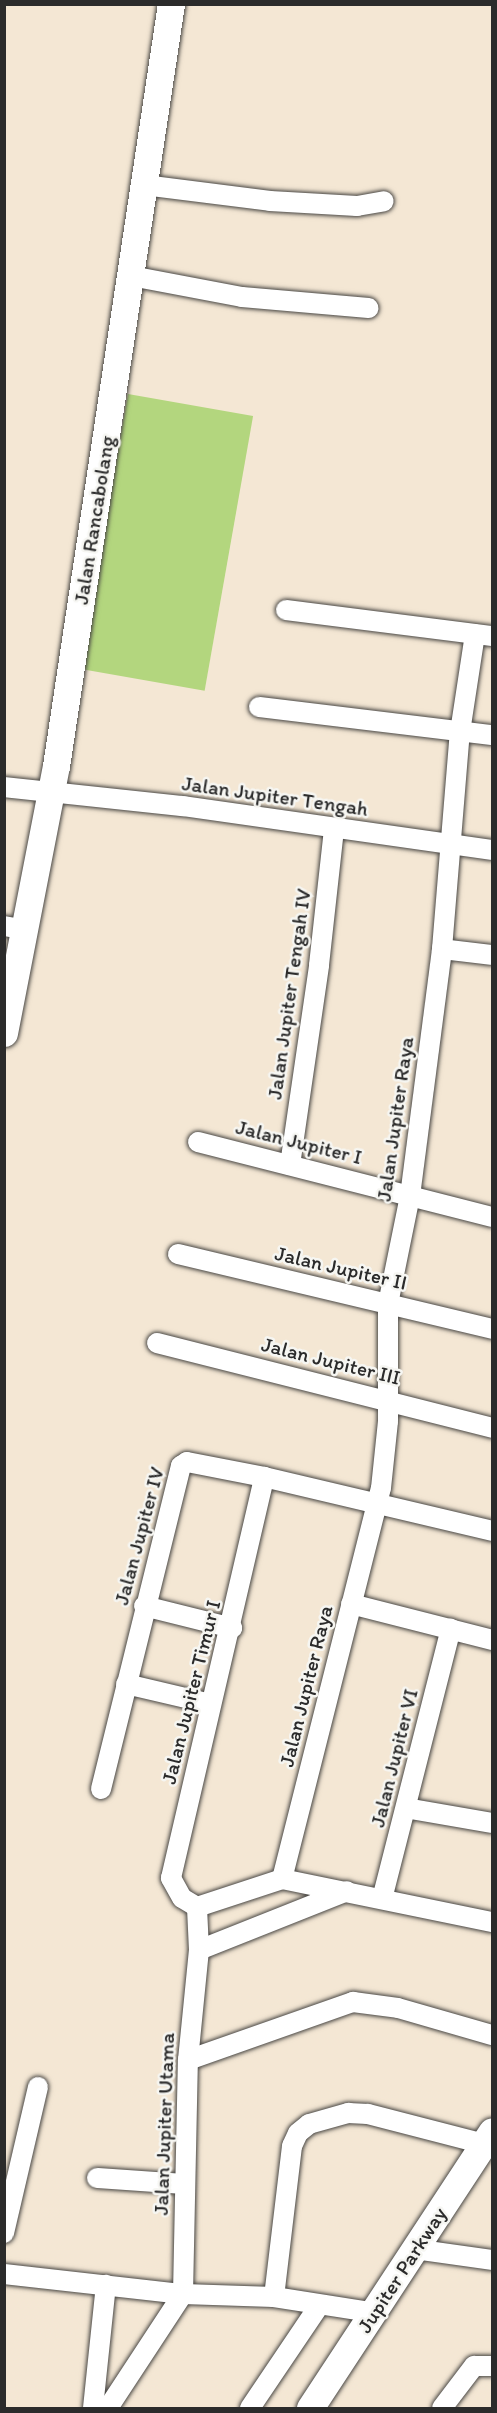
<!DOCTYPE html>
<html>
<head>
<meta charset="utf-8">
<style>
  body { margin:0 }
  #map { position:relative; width:497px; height:2413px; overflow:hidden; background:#f4e7d4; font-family:Itim,sans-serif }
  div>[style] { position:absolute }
  .green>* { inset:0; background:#b3d67e; transform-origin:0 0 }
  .roads { filter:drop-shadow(0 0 2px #494744) drop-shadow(0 0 2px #494744) }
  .street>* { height:20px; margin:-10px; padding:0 10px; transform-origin:10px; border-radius:10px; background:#fff }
  .secondary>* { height:27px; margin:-13.5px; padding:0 13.5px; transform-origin:13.5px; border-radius:13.5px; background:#fff }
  span { translate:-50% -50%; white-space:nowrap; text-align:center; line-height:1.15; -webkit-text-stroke:5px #f6f6f2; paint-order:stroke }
  .street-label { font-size:21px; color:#2b2b2b }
  .frame { position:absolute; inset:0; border:6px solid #2b2b2b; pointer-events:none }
</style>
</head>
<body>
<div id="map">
  <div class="green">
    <div style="left:128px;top:394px;width:127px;height:279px;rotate:10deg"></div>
  </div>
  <div class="roads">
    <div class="street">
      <div style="left:144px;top:185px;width:127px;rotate:7.2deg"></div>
      <div style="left:270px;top:201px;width:87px;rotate:3.3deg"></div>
      <div style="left:357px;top:206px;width:27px;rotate:-10deg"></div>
      <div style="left:131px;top:276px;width:113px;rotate:10.7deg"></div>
      <div style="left:242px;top:297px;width:127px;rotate:5deg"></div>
      <div style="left:286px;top:610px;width:208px;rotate:7.2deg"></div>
      <div style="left:259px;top:707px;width:235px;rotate:6.9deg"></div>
      <div style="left:4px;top:787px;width:180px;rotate:6.1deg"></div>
      <div style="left:183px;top:806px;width:312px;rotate:8.1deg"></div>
      <div style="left:4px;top:926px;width:23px;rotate:10deg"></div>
      <div style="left:442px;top:949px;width:50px;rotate:6.8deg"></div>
      <div style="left:198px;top:1142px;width:303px;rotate:14.3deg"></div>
      <div style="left:290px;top:1165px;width:202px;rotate:-81.7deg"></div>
      <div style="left:319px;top:965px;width:137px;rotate:-83.7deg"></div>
      <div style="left:178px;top:1254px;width:323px;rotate:13.4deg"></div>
      <div style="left:157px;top:1343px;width:346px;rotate:14.2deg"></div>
      <div style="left:351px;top:1604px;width:146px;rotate:14.3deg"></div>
      <div style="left:144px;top:1606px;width:91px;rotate:14deg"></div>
      <div style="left:126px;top:1684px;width:87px;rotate:13.2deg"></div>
      <div style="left:101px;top:1789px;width:333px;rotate:-76.1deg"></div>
      <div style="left:181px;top:1466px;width:7px;rotate:-34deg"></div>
      <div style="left:187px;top:1462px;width:78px;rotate:11deg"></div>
      <div style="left:264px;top:1477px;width:234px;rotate:13.3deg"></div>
      <div style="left:406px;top:1808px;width:87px;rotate:9.9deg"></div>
      <div style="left:282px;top:1879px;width:403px;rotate:-75.8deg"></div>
      <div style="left:381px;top:1488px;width:67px;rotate:-84deg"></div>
      <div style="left:388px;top:1421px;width:117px;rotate:-90deg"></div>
      <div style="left:388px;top:1304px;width:110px;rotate:-78.5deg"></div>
      <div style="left:410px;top:1196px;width:249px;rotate:-82.6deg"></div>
      <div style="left:442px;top:949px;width:218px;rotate:-85.3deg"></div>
      <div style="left:460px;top:732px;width:99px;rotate:-81.3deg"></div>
      <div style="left:382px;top:1899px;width:279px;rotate:-75.7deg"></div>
      <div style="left:197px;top:1907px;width:17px;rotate:-149deg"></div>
      <div style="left:182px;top:1898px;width:23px;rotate:-119deg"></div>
      <div style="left:171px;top:1878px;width:412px;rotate:-76.9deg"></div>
      <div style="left:197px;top:1907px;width:89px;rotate:-18.2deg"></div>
      <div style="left:282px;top:1879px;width:214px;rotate:11.6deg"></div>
      <div style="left:199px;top:1950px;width:159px;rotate:-21.7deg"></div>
      <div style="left:188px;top:2060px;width:175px;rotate:-19.4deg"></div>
      <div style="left:353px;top:2002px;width:45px;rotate:7.6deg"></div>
      <div style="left:398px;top:2008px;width:98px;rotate:16deg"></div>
      <div style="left:97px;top:2178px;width:88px;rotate:3.9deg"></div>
      <div style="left:4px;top:2233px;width:150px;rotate:-76.9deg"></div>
      <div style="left:414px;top:2249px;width:79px;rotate:8deg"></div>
      <div style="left:4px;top:2274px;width:180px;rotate:6.4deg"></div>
      <div style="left:183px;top:2294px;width:91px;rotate:1.9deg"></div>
      <div style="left:274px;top:2297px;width:103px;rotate:8.9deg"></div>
      <div style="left:274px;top:2297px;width:152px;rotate:-83.2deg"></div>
      <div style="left:292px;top:2146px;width:14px;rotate:-65deg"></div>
      <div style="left:298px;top:2133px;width:14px;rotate:-39deg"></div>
      <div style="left:309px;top:2124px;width:41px;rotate:-15.8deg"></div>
      <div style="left:348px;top:2113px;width:20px;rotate:3deg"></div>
      <div style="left:368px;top:2114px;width:128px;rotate:14.5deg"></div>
      <div style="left:93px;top:2408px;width:124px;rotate:-84deg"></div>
      <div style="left:108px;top:2408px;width:136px;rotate:-56.7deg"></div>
      <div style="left:183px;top:2294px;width:234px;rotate:-88.8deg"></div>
      <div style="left:188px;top:2060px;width:111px;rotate:-84.3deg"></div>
      <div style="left:199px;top:1950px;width:43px;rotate:-92.7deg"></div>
      <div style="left:250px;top:2408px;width:122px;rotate:-56deg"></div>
      <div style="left:442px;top:2408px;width:53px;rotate:-52.7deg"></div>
      <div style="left:474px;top:2366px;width:18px"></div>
    </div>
    <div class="secondary">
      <div style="left:4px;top:1033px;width:272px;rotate:-79deg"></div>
      <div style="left:56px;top:766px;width:771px;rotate:-81.42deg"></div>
      <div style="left:310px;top:2408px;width:331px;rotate:-56.7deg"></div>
    </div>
  </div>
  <div class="street-label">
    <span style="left:94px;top:520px;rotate:-81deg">Jalan Rancabolang</span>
    <span style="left:275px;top:796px;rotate:8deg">Jalan Jupiter Tengah</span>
    <span style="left:289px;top:994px;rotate:-82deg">Jalan Jupiter Tengah IV</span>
    <span style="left:395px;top:1119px;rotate:-82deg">Jalan Jupiter Raya</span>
    <span style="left:299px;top:1142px;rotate:14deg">Jalan Jupiter I</span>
    <span style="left:341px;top:1268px;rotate:13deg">Jalan Jupiter II</span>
    <span style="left:331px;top:1361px;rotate:14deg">Jalan Jupiter III</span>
    <span style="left:139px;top:1536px;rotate:-75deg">Jalan Jupiter IV</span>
    <span style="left:306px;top:1686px;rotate:-76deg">Jalan Jupiter Raya</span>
    <span style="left:191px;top:1692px;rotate:-76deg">Jalan Jupiter Timur I</span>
    <span style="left:394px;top:1758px;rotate:-76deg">Jalan Jupiter VI</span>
    <span style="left:164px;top:2124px;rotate:-88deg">Jalan Jupiter Utama</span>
    <span style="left:402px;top:2270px;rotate:-57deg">Jupiter Parkway</span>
  </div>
  <div class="frame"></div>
</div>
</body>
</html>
